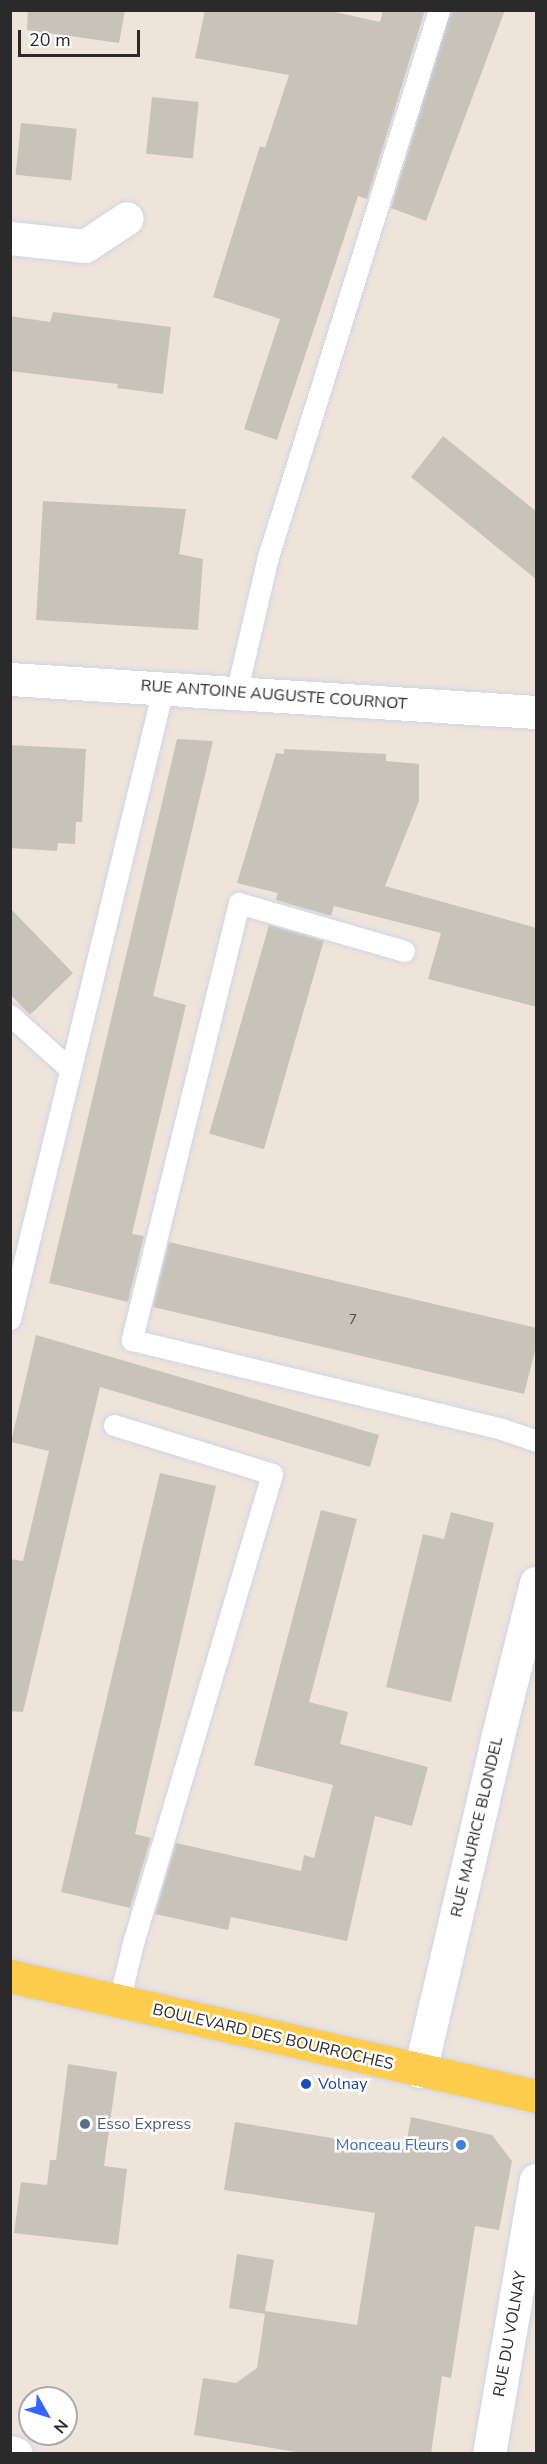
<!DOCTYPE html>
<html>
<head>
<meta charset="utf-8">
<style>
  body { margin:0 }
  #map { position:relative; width:547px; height:2464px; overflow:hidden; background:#eee4da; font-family:"Nunito Sans",sans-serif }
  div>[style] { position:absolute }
  .building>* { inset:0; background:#c8c3b9; transform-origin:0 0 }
  .roads { filter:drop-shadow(0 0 2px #cfd4e5) drop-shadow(0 0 2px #cfd4e5) }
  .lane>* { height:21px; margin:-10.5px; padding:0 10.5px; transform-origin:10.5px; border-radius:10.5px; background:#fff }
  .street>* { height:33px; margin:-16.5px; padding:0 16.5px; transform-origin:16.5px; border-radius:16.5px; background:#fff }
  .primary>* { height:33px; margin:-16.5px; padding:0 16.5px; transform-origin:16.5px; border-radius:16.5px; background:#ffcd4e }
  .dots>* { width:16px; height:16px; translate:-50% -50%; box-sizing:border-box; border:3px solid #fff; border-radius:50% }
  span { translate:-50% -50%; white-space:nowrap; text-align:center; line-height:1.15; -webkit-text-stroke:5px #fff; paint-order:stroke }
  .number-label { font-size:14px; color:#52504e }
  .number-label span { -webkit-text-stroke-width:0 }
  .street-label { font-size:16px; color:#2a2a2a }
  .transit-label { font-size:16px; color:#164399 }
  .left { translate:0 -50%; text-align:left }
  .service-label { font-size:16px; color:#4e5e75 }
  .shop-label { font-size:16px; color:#366cbe }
  .right { translate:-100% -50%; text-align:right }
  .frame { position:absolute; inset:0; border:12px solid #2a2a2a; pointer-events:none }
  .north { position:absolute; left:18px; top:2386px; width:60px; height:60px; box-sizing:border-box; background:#fff; border:2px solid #aaa; border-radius:50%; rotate:129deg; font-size:16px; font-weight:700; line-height:24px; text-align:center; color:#2a2a2a }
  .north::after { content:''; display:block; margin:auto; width:21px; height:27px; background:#3665ff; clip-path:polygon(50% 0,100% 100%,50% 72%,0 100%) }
  .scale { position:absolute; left:18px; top:30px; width:122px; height:27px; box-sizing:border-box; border:3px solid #2a2a2a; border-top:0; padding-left:8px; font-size:18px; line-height:21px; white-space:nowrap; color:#2a2a2a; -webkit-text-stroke:4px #fff; paint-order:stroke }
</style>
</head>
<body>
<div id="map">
  <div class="building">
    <div style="clip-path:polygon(28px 10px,125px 10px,119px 43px,27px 30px)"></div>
    <div style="clip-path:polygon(205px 10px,326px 10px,380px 22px,383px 10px,425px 10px,367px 199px,358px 196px,277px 440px,244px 429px,280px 319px,213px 297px,260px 146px,265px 148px,289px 75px,195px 58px)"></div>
    <div style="clip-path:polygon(451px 10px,505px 10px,426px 221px,391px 208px)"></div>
    <div style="left:152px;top:97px;width:47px;height:57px;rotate:6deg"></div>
    <div style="left:21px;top:123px;width:56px;height:52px;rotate:6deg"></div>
    <div style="clip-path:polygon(53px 312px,171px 327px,163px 394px,117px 388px,118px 384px,10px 371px,10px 316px,50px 322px)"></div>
    <div style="clip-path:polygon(443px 436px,537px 512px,537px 580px,411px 477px)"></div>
    <div style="clip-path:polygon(43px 501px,186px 509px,179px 554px,203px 559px,198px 630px,36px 620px)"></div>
    <div style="clip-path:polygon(177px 739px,213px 741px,153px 996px,186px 1005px,132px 1234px,144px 1236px,128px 1302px,49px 1283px)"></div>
    <div style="clip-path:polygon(10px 745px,86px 749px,82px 822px,76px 822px,75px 844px,58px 843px,57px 851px,10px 848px)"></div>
    <div style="clip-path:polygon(284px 749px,386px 754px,386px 761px,419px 764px,419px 801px,385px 886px,537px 928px,537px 1007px,428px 979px,441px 933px,334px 906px,331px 916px,276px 900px,278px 893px,237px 883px,276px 753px,284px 754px)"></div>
    <div style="clip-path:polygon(10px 908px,73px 973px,30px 1015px,10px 994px)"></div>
    <div style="left:269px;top:925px;width:57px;height:217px;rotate:16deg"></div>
    <div style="clip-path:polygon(169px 1242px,537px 1328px,537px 1343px,524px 1394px,153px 1307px)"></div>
    <div style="clip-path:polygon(36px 1335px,379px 1435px,370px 1467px,100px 1387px,23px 1712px,10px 1711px,10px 1559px,23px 1561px,49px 1451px,11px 1442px)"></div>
    <div style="clip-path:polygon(160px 1473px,216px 1486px,135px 1834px,151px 1838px,130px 1908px,61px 1892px)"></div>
    <div style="clip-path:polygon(321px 1510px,357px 1519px,309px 1702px,348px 1712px,340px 1744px,428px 1767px,412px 1826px,375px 1816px,347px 1941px,231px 1917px,228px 1930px,155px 1914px,176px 1843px,301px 1871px,304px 1855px,314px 1858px,333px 1785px,254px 1765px)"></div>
    <div style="clip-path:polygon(451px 1512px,494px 1523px,451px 1702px,386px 1687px,423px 1534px,444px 1539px)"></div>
    <div style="clip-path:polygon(68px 2064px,117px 2072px,104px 2166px,127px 2169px,118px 2245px,14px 2233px,21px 2182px,47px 2185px,50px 2160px,56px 2160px)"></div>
    <div style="clip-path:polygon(411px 2117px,492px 2135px,512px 2161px,499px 2230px,475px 2226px,451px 2378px,442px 2376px,431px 2454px,308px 2454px,194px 2435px,203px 2378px,236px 2383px,257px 2368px,265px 2314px,229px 2308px,237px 2254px,274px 2260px,265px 2311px,357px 2325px,375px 2213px,224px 2190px,235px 2122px,405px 2150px)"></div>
  </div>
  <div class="roads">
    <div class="lane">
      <div style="left:236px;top:694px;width:141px;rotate:-76.9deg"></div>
      <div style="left:268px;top:557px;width:573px;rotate:-72.64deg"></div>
      <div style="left:404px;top:951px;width:172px;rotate:-163.8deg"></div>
      <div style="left:239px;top:903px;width:450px;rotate:103.8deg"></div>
      <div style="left:132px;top:1340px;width:381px;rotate:13.5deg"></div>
      <div style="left:502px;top:1429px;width:36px;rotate:19deg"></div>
      <div style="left:10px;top:1015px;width:81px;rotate:42deg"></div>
      <div style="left:10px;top:1319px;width:648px;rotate:-76.35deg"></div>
      <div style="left:114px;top:1425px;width:165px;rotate:17.2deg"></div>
      <div style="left:272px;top:1474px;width:485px;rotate:106.5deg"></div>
      <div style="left:134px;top:1939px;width:64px;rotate:103.6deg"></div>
    </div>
    <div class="street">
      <div style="left:10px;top:238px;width:75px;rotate:6.1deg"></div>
      <div style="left:85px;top:246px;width:50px;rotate:-33.7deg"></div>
      <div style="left:10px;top:679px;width:527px;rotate:3.59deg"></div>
      <div style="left:420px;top:2071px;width:341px;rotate:-76.9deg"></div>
      <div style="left:497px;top:1739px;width:161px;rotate:-76deg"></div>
      <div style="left:10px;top:2452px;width:6px;rotate:18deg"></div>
      <div style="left:489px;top:2454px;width:278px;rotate:-80.3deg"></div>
    </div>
    <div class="primary">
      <div style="left:10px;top:1976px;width:540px;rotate:12.85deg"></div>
    </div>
  </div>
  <div class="dots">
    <div style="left:306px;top:2084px;background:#1a4fb4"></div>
    <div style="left:85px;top:2124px;background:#5c6f8a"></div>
    <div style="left:461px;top:2145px;background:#3f7fe0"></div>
  </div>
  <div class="number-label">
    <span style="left:353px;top:1320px">7</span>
  </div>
  <div class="street-label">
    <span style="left:274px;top:695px;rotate:4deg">RUE ANTOINE AUGUSTE COURNOT</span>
    <span style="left:477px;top:1827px;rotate:-77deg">RUE MAURICE BLONDEL</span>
    <span style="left:273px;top:2037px;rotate:13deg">BOULEVARD DES BOURROCHES</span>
    <span style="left:510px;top:2334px;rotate:-80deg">RUE DU VOLNAY</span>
  </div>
  <div class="transit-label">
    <span class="left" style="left:318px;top:2084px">Volnay</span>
  </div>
  <div class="service-label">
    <span class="left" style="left:97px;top:2124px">Esso Express</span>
  </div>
  <div class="shop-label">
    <span class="right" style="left:449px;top:2145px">Monceau Fleurs</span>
  </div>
  <div class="frame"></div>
  <div class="north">N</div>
  <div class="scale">20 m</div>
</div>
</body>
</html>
